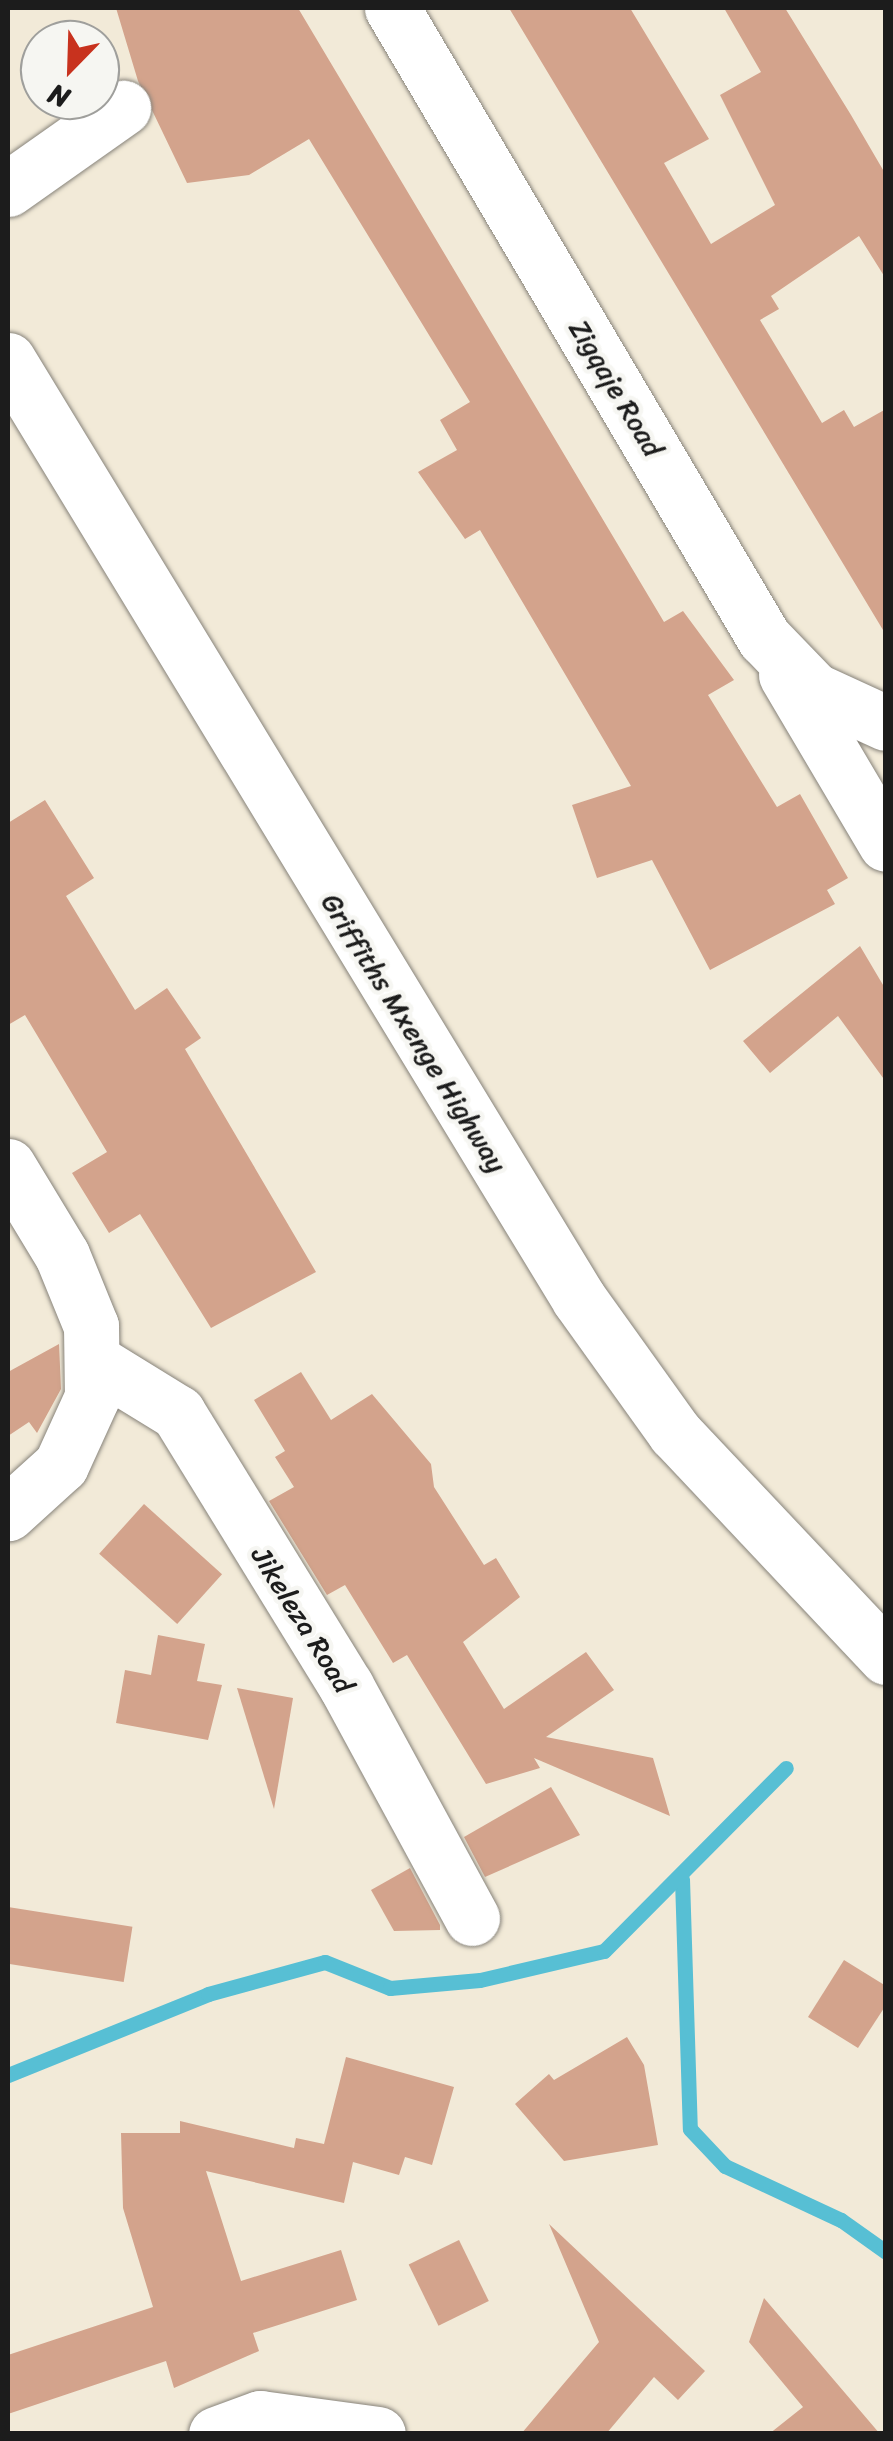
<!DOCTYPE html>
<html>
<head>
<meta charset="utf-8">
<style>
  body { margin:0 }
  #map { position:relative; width:893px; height:2441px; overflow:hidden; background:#f2ead8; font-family:Sriracha,sans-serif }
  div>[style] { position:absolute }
  .stream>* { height:15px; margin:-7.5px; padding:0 7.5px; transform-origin:7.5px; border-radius:7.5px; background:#57bfd4 }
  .building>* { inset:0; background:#d3a38c; transform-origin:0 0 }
  .roads { filter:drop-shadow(0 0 2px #87837a) drop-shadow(0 0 2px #87837a) }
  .minor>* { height:55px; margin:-27.5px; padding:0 27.5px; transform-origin:27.5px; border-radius:27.5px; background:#fff }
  span { translate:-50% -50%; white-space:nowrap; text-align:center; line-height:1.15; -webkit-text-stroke:9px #f6f6f2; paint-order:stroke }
  .street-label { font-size:28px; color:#1c1c1c }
  .frame { position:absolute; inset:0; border:10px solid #1c1c1c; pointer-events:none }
  .north { position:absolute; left:20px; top:20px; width:100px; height:100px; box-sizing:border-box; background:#f6f6f2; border:2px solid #9f9f9c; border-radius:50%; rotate:203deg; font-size:28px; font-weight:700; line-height:40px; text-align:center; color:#1c1c1c }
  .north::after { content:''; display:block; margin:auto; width:35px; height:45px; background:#c8321e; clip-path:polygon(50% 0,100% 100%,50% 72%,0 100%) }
</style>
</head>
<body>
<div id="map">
  <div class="stream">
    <div style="left:682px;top:1879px;width:250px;rotate:88.2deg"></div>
    <div style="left:690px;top:2129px;width:51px;rotate:46.6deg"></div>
    <div style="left:725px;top:2166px;width:128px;rotate:25deg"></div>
    <div style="left:841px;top:2220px;width:55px;rotate:35.4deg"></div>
    <div style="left:8px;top:2075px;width:216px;rotate:-22deg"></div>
    <div style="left:208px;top:1994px;width:121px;rotate:-15.3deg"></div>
    <div style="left:325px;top:1962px;width:70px;rotate:21.8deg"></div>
    <div style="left:390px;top:1988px;width:90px;rotate:-5.1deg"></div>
    <div style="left:480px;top:1980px;width:127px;rotate:-13.2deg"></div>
    <div style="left:604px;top:1951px;width:258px;rotate:-45.2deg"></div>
  </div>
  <div class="building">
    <div style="clip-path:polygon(116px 8px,298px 8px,664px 622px,683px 611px,734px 680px,708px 695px,777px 807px,800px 794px,848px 878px,827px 890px,835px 904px,710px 970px,652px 860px,597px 878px,572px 805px,631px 786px,480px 530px,465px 539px,418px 472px,457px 450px,440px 420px,470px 402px,309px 139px,249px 175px,187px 183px,138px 81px)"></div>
    <div style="clip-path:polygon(509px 8px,630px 8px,709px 139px,664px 163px,711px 244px,775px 205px,720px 95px,761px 72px,724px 8px,785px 8px,851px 115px,886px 175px,886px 279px,859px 236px,771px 296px,779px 309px,760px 320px,822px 423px,844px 410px,854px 427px,886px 409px,886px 635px)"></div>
    <div style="clip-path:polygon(45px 800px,94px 878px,66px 896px,135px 1010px,167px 988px,201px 1038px,185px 1049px,316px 1272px,211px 1328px,140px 1214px,109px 1233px,72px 1173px,107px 1152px,25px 1015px,8px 1025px,8px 823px)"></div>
    <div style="clip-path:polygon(860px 946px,886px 990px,886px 1082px,838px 1016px,770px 1073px,743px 1041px)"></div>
    <div style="clip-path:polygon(59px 1344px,61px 1389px,37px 1433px,29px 1422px,8px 1436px,8px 1372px)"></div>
    <div style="clip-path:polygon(301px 1372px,331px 1420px,372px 1394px,431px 1464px,434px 1487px,484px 1565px,496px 1558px,520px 1597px,463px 1642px,504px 1709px,586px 1652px,614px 1690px,546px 1737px,653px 1758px,670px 1816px,534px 1758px,540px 1768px,486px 1784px,407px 1655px,393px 1663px,345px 1585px,327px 1595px,269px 1501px,294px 1487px,275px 1457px,285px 1451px,254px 1400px)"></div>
    <div style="left:144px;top:1504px;width:105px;height:67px;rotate:42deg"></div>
    <div style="clip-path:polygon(158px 1635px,205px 1644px,197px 1681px,222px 1685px,208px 1740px,116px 1723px,125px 1670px,151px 1675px)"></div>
    <div style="clip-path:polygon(237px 1688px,293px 1698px,274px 1809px)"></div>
    <div style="clip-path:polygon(551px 1787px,580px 1835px,485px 1877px,464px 1837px)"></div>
    <div style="clip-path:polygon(410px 1868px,440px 1925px,440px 1930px,394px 1931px,371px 1890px)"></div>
    <div style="left:8px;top:1907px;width:126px;height:56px;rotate:9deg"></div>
    <div style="clip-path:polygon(844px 1960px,886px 1986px,886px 2005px,858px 2048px,808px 2017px)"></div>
    <div style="clip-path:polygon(627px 2037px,644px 2065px,658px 2145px,564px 2161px,515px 2104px,549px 2074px,554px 2080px)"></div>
    <div style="clip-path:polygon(346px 2057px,454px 2087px,432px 2165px,405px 2157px,399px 2175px,353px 2162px,344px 2203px,206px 2171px,241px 2281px,341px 2250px,357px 2300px,253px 2333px,259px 2351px,174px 2388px,166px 2361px,8px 2414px,8px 2355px,153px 2307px,123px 2208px,121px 2133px,180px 2133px,180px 2121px,294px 2148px,296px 2138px,324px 2144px)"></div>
    <div style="clip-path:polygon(549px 2224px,705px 2371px,678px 2400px,654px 2377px,606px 2434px,521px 2434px,599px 2342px)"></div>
    <div style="left:459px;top:2240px;width:68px;height:56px;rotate:64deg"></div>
    <div style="clip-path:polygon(764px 2298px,880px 2434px,769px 2434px,803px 2407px,749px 2342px)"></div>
  </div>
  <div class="roads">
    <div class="minor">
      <div style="left:392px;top:8px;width:732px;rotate:59.44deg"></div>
      <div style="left:764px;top:638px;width:72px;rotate:46.1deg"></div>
      <div style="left:814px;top:690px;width:79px;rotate:24.6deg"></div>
      <div style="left:8px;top:189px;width:141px;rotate:-35.2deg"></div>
      <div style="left:8px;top:360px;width:1099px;rotate:58.7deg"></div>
      <div style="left:579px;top:1299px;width:165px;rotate:54.4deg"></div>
      <div style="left:675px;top:1433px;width:308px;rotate:46.7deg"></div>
      <div style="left:786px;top:675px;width:196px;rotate:59.4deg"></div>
      <div style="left:8px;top:1166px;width:104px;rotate:58.8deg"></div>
      <div style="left:62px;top:1255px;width:77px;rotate:67.8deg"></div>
      <div style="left:91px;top:1326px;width:71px;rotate:89.2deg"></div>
      <div style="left:92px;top:1397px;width:75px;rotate:114.5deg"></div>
      <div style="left:61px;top:1465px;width:72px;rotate:137.8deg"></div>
      <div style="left:92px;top:1360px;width:101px;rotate:31.6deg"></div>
      <div style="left:178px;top:1413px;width:321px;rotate:58.4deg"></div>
      <div style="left:346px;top:1686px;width:264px;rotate:61.5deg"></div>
      <div style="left:216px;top:2434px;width:47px;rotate:-20deg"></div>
      <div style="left:260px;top:2418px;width:119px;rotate:7.7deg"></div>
    </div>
  </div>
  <div class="street-label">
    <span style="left:616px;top:388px;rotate:59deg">Zigqaje Road</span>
    <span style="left:414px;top:1033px;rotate:58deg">Griffiths Mxenge Highway</span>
    <span style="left:302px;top:1620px;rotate:58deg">Jikeleza Road</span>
  </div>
  <div class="frame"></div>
  <div class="north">N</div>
</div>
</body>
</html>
